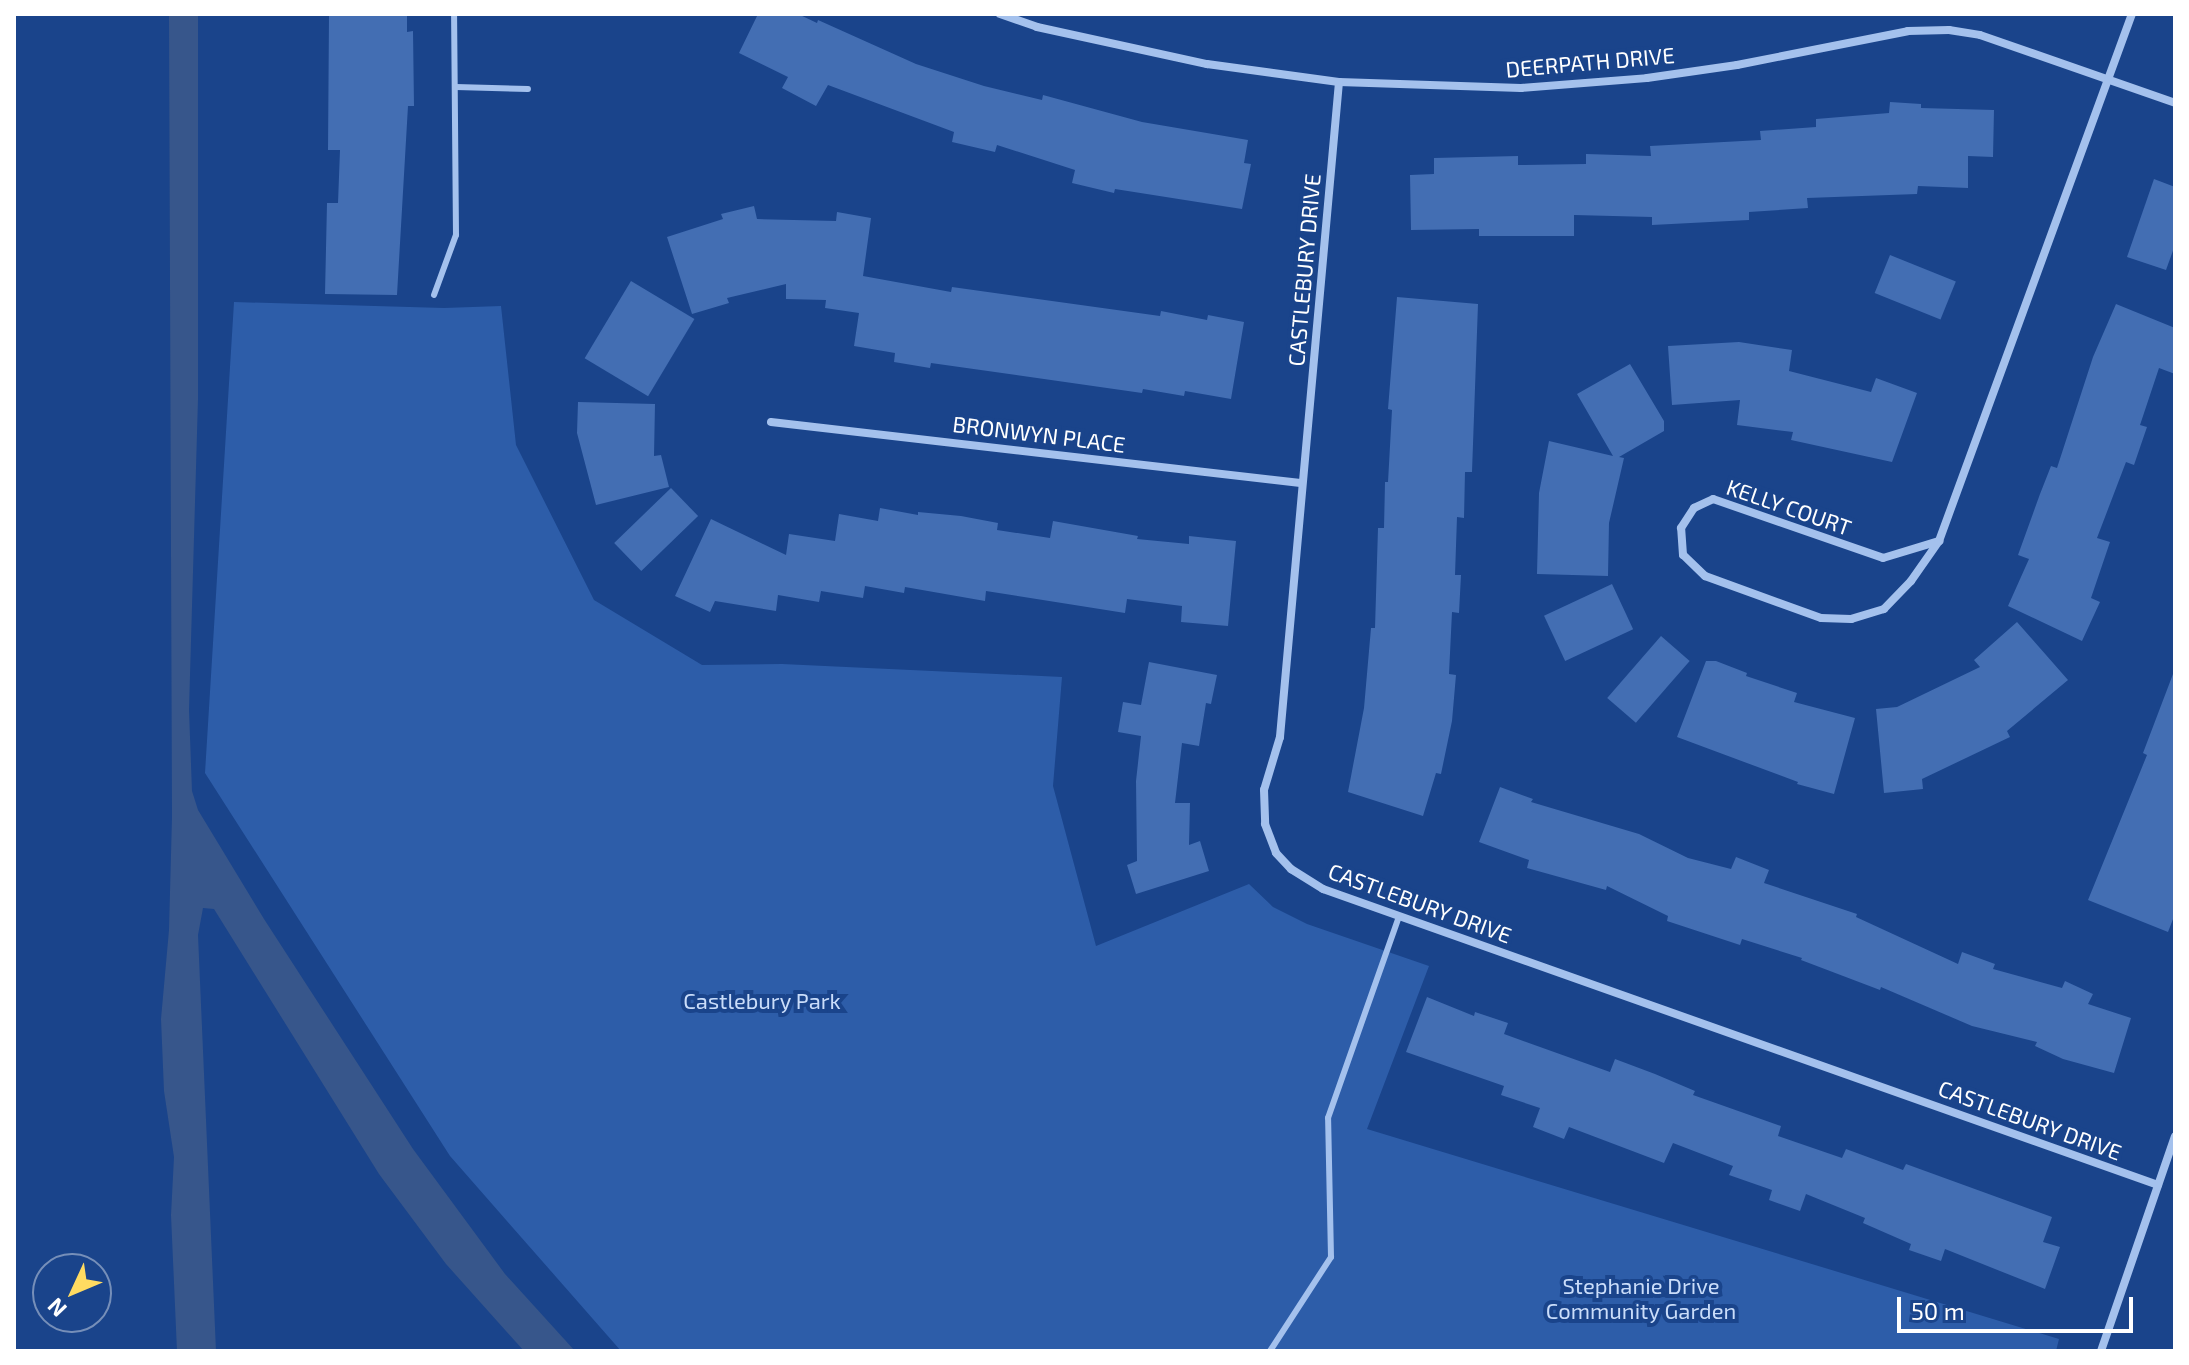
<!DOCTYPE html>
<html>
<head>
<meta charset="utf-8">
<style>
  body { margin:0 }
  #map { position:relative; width:2189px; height:1365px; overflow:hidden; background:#1a448b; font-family:"Exo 2",sans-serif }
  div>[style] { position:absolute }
  .green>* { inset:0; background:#2d5da9 }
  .water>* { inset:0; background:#37568b }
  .building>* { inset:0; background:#436eb3; transform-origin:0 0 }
  .lane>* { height:6px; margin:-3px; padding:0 3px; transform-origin:3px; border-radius:3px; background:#a4c1ed }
  .street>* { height:8px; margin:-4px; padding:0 4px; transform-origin:4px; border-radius:4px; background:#a4c1ed }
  span { translate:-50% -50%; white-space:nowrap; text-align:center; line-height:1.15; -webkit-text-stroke:8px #1a448b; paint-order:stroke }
  .street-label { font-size:22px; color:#fff }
  .park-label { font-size:22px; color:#caddfa }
  .frame { position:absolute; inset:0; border:16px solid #fff; pointer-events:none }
  .north { position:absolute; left:32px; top:1253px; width:80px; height:80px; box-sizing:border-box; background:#1a448b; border:2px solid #768fb9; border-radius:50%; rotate:226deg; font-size:22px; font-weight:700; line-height:32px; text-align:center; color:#fff }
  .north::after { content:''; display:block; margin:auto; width:28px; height:36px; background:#ffdb61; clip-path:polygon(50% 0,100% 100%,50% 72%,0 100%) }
  .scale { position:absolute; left:1897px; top:1297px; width:236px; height:36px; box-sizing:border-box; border:4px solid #fff; border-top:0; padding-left:10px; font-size:24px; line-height:28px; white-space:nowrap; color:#fff; -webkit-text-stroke:6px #1a448b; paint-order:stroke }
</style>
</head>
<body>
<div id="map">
  <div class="green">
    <div style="clip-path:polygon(234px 302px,444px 308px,501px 306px,516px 445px,594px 600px,702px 665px,782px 664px,1062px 677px,1053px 786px,1096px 946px,1249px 884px,1273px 907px,1307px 924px,1429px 966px,1367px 1129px,2059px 1339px,2056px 1351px,621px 1351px,450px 1156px,205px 773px)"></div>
  </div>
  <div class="water">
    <div style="clip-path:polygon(169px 14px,198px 14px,198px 399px,189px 710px,192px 791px,198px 810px,264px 919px,413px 1149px,505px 1274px,575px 1351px,524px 1351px,446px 1264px,379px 1174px,214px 909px,203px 908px,198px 935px,216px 1351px,177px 1351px,171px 1215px,174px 1157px,164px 1091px,161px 1019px,169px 930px,172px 817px)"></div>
  </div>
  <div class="building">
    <div style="clip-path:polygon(329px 14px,407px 14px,407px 32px,413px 31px,414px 106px,408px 106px,397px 295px,325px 294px,327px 203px,338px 203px,340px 150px,328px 150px)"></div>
    <div style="clip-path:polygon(758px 14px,798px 14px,817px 23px,818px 20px,916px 64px,984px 86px,1042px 100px,1043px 95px,1142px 122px,1248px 140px,1244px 163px,1251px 164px,1242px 209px,1115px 189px,1114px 193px,1072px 183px,1075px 170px,997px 145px,995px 152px,952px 142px,954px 132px,828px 85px,816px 106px,782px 88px,788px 77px,739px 53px)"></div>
    <div style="clip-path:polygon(1890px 102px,1921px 104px,1921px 108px,1994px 110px,1993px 157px,1968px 156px,1968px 188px,1918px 186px,1917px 194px,1807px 198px,1808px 208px,1749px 212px,1749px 220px,1652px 225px,1652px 217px,1574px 215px,1574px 236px,1479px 236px,1479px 229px,1411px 230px,1410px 175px,1434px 174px,1434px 158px,1518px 156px,1518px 165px,1586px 164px,1586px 154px,1651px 156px,1650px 146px,1761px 140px,1760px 131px,1816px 127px,1816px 119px,1889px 113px)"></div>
    <div style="clip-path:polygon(2154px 179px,2175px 187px,2175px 245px,2166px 270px,2127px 257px)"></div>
    <div style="clip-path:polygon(754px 206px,757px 219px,836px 221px,837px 212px,871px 218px,863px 276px,951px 292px,952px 287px,1160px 316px,1161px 311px,1207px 320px,1208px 315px,1244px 322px,1231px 399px,1185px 391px,1184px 396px,1143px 389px,1142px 393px,931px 363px,930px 368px,894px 362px,895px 353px,854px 346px,859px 313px,825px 308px,826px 300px,786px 299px,786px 284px,727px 298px,729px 303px,692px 314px,667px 237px,723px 219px,721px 214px)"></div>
    <div style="left:1890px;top:255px;width:71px;height:41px;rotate:22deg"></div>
    <div style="left:631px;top:281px;width:74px;height:90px;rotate:31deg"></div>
    <div style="clip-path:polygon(1397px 297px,1478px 304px,1472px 472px,1465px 472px,1464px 518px,1457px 517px,1455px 575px,1461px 575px,1459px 613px,1452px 612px,1449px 674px,1456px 675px,1452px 721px,1441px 774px,1436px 773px,1423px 816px,1348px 792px,1364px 708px,1371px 628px,1375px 628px,1378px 528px,1384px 528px,1385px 482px,1388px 482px,1392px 410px,1388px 409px)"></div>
    <div style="clip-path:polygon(2116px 304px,2175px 328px,2175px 374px,2159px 368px,2140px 425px,2147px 427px,2134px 465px,2126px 462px,2097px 538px,2110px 542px,2091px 598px,2100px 602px,2082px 641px,2008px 606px,2029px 559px,2018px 555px,2040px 494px,2051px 466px,2057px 468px,2093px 357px)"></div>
    <div style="clip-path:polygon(1739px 342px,1792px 350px,1789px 371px,1871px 392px,1876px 378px,1917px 393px,1892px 462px,1791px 440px,1793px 432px,1737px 425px,1740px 400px,1672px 405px,1668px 346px)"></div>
    <div style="clip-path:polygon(1630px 364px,1664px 421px,1664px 431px,1619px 457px,1624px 458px,1609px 523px,1608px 576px,1537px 574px,1539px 493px,1549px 441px,1613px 456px,1577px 394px)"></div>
    <div style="clip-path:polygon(578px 402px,655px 404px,654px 456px,661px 455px,669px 487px,596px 505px,577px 433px)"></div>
    <div style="left:671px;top:488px;width:39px;height:79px;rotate:46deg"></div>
    <div style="clip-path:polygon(880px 508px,918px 515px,918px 512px,961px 516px,998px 523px,997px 530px,1050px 538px,1053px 521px,1138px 536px,1137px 539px,1189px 544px,1189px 536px,1236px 541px,1228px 626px,1181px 622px,1182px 606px,1127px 599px,1125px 613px,986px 591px,985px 601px,905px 587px,904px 593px,865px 586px,863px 598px,821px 591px,819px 602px,778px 595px,776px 611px,715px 601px,710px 612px,675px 596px,711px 519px,786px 555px,789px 534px,835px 541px,839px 514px,878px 521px)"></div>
    <div style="left:1612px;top:584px;width:50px;height:75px;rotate:65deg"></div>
    <div style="clip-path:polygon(2017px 622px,2068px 680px,2007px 731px,2010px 737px,1922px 779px,1923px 789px,1884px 793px,1876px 709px,1897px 707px,1980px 667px,1974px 660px)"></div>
    <div style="left:1661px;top:636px;width:38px;height:82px;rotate:41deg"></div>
    <div style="clip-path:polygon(1706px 661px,1716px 661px,1747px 673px,1746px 676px,1797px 693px,1794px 702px,1855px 718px,1834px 794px,1797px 784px,1798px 782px,1677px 737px)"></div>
    <div style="clip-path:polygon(1149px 662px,1217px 675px,1211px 704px,1206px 703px,1199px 746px,1182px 743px,1175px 803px,1190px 803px,1189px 845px,1200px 841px,1209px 871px,1136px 894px,1127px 865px,1137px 861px,1136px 781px,1141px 736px,1118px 732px,1123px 702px,1141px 705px)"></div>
    <div style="clip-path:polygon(2173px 674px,2175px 914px,2168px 932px,2088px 900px,2147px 755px,2143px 753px)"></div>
    <div style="clip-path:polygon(1500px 787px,1533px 799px,1531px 802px,1639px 834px,1688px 858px,1731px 869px,1736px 857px,1769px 870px,1764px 883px,1857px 914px,1856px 917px,1958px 964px,1962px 952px,1995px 964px,1993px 969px,2062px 988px,2065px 981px,2093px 994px,2088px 1004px,2131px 1018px,2114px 1073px,2063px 1059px,2035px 1046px,2037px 1042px,1972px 1026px,1881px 987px,1880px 990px,1801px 960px,1802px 958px,1742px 939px,1740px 945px,1667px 921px,1668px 916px,1607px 886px,1606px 890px,1527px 868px,1529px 860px,1479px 842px)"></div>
    <div style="clip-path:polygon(1427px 997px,1474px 1016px,1475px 1012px,1508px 1023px,1504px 1034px,1610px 1072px,1615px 1059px,1655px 1074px,1695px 1091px,1693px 1095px,1781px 1126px,1778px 1136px,1842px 1158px,1846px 1149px,1903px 1170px,1906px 1164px,2052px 1217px,2043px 1242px,2060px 1247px,2045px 1289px,1945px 1249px,1941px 1261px,1909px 1250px,1911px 1244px,1863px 1223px,1865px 1218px,1806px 1194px,1800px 1211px,1769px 1200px,1772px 1190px,1729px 1175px,1733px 1166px,1673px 1143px,1664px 1163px,1569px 1127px,1564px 1139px,1533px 1127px,1540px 1108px,1501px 1095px,1504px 1086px,1406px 1052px)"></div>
  </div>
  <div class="lane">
    <div style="left:456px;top:87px;width:72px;rotate:1.6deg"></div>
    <div style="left:434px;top:295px;width:64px;rotate:-69.9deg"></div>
    <div style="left:456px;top:235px;width:221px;rotate:-90.5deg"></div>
    <div style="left:1270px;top:1351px;width:112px;rotate:-57deg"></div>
    <div style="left:1331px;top:1257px;width:139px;rotate:-91.2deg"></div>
    <div style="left:1328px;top:1118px;width:214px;rotate:-70.6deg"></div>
  </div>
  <div class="street">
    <div style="left:1000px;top:14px;width:39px;rotate:19deg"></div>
    <div style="left:1037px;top:27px;width:174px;rotate:12.3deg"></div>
    <div style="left:1207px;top:64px;width:133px;rotate:7.8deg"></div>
    <div style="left:1339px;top:82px;width:182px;rotate:1.9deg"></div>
    <div style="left:1521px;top:88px;width:126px;rotate:-4.5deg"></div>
    <div style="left:1647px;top:78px;width:91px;rotate:-8.2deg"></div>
    <div style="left:1737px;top:65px;width:174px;rotate:-11.2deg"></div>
    <div style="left:1908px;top:31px;width:41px;rotate:-1.4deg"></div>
    <div style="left:1949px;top:30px;width:31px;rotate:9deg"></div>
    <div style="left:1980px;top:35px;width:207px;rotate:19.2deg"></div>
    <div style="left:1339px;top:82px;width:658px;rotate:95.15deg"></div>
    <div style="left:1280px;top:737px;width:55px;rotate:106.8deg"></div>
    <div style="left:1264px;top:790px;width:34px;rotate:88deg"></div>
    <div style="left:1265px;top:824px;width:31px;rotate:69deg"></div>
    <div style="left:1276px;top:853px;width:22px;rotate:47deg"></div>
    <div style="left:1291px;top:869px;width:38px;rotate:32deg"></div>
    <div style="left:1323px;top:889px;width:886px;rotate:19.52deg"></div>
    <div style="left:771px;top:422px;width:533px;rotate:6.57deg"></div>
    <div style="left:1939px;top:541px;width:49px;rotate:125deg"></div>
    <div style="left:1911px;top:581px;width:39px;rotate:134deg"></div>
    <div style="left:1884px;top:609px;width:34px;rotate:163deg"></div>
    <div style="left:1851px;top:619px;width:30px;rotate:-178deg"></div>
    <div style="left:1821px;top:618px;width:123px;rotate:-160.1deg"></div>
    <div style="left:1705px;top:576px;width:30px;rotate:-136deg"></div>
    <div style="left:1683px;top:555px;width:27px;rotate:-94deg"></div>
    <div style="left:1681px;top:528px;width:24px;rotate:-57deg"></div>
    <div style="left:1694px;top:508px;width:21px;rotate:-25deg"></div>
    <div style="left:1713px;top:499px;width:180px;rotate:19.1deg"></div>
    <div style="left:1883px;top:558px;width:59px;rotate:-16.9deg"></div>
    <div style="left:1939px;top:541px;width:561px;rotate:-69.89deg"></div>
    <div style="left:2101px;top:1351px;width:227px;rotate:-71deg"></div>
  </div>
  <div class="street-label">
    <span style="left:1590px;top:62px;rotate:-5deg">DEERPATH DRIVE</span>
    <span style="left:1304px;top:270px;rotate:-85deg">CASTLEBURY DRIVE</span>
    <span style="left:1039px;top:434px;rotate:7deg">BRONWYN PLACE</span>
    <span style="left:1789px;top:507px;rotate:19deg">KELLY COURT</span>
    <span style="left:1420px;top:903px;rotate:20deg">CASTLEBURY DRIVE</span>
    <span style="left:2030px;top:1120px;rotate:20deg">CASTLEBURY DRIVE</span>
  </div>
  <div class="park-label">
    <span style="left:762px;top:1001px">Castlebury Park</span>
    <span style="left:1641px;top:1298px">Stephanie Drive<br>Community Garden</span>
  </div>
  <div class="frame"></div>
  <div class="north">N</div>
  <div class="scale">50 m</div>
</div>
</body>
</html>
